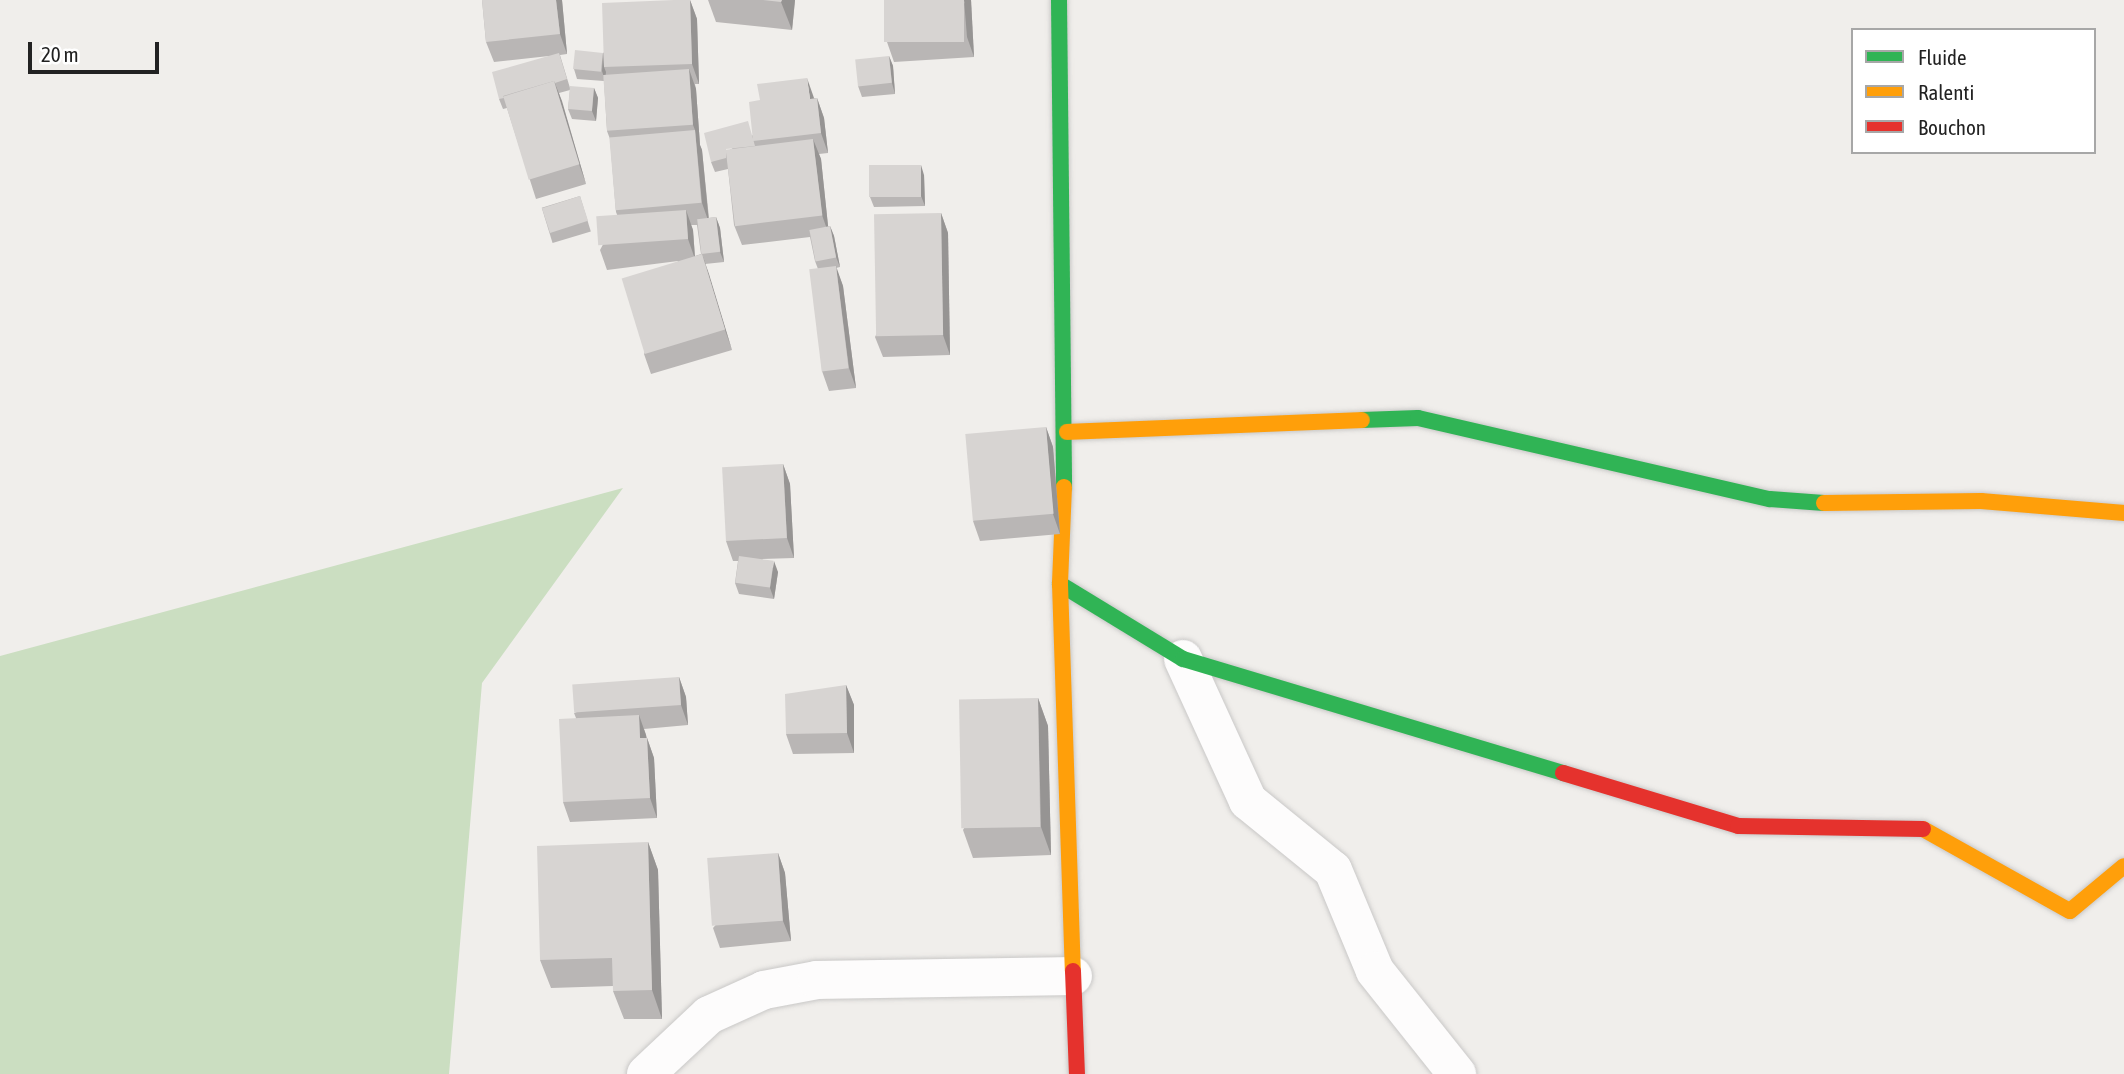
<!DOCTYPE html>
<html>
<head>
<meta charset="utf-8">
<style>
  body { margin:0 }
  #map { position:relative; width:2124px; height:1074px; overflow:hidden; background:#f0eeeb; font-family:"Asap Condensed",sans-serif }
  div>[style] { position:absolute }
  .forest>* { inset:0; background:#cbdec1 }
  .roads { filter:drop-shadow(0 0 2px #c9c8c7) drop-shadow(0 0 2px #c9c8c7) }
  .street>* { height:38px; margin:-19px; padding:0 19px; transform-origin:19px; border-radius:19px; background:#fdfcfc }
  .fast>* { height:16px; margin:-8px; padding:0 8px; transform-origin:8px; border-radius:8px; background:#30b455 }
  .slow>* { height:16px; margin:-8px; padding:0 8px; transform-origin:8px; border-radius:8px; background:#ff9f0a }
  .jam>* { height:16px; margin:-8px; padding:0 8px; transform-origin:8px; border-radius:8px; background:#e5322d }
  .wall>* { inset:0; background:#b9b6b5; transform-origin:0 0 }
  .shaded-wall>* { inset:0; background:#969493 }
  .building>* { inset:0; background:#d7d4d2; transform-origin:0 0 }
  span { translate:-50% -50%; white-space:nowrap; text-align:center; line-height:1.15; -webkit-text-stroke:6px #fff; paint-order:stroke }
  .legend { position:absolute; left:1851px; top:28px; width:245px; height:126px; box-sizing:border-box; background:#fff; border:2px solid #a7a7a7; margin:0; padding:9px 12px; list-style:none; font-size:21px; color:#222 }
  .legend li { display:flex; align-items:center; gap:14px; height:35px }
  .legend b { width:35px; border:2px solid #a7a7a7 }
  .scale { position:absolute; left:28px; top:42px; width:131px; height:32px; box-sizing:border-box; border:4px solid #222; border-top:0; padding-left:9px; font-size:21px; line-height:24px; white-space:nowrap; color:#222; -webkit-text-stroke:5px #fff; paint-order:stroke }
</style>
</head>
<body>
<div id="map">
  <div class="forest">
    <div style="clip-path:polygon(623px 488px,482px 683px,449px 1074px,0 1074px,0 656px)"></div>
  </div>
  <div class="roads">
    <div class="street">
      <div style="left:1183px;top:659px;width:156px;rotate:65.4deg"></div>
      <div style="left:1248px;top:801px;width:109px;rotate:39.1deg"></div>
      <div style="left:1333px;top:870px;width:109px;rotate:67.4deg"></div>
      <div style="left:1375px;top:971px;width:132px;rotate:51.5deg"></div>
      <div style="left:646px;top:1074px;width:86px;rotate:-43.1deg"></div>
      <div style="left:709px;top:1015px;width:60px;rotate:-24.4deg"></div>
      <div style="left:764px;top:990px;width:54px;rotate:-10.7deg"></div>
      <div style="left:817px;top:980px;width:256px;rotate:-0.9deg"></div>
    </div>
    <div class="fast">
      <div style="left:1059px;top:0;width:487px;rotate:89.4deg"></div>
      <div style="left:1362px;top:420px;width:56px;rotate:-2deg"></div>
      <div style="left:1418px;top:418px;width:361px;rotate:13deg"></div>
      <div style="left:1770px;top:499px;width:54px;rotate:4.2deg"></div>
      <div style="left:1060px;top:584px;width:144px;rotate:31.4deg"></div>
      <div style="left:1183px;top:659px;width:397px;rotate:16.7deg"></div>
    </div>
    <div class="slow">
      <div style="left:1067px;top:432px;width:295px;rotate:-2.3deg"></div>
      <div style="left:1064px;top:487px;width:97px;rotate:92.4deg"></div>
      <div style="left:1060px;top:584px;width:387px;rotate:88.1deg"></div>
      <div style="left:1824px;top:503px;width:157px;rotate:-0.7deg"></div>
      <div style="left:1981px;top:501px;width:144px;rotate:4.8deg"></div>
      <div style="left:1923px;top:829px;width:168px;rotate:29.2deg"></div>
      <div style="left:2070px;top:911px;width:70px;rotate:-39.8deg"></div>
    </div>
    <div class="jam">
      <div style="left:1563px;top:773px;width:183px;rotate:16.8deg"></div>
      <div style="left:1738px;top:826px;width:185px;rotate:0.9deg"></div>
      <div style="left:1073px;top:971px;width:103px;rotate:87.8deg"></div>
    </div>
  </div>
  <div class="wall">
    <div style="clip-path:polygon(482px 0,562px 0,567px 54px,560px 55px,570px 88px,594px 88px,598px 98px,596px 121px,572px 119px,568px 109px,570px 90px,559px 93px,586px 184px,536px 199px,507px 108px,503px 109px,499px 99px,549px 56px,494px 62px,486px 42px)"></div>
    <div style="clip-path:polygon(evenodd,690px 0,697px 19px,699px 84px,695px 84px,696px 89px,700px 145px,702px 150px,709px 218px,716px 217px,720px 228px,724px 262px,705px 264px,732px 350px,651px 374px,644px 354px,678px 261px,607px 270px,600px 250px,618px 217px,616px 212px,610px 139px,607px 131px,604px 81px,577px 79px,574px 69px,603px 53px,690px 0,691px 225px,697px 225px,701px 254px,695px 256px,693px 230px,691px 225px)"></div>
    <div style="clip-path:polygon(708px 0,795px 0,792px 30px,716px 22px)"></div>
    <div style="clip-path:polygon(971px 0,974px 57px,894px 62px,887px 42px)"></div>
    <div style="clip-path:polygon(889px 56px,893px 66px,895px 94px,862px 97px,858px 86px)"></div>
    <div style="clip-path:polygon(814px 98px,817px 98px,824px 118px,828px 153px,819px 154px,821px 159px,828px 226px,830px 226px,834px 236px,840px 267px,836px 268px,843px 286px,856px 388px,829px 391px,822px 371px,818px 269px,815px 261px,810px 237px,742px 245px,734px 225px,728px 169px,715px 172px,711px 162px,753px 135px)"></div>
    <div style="clip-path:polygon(924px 175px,925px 206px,874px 207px,870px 197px)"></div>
    <div style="left:580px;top:196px;width:37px;height:40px;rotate:73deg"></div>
    <div style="clip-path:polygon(941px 213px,948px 233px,950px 355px,883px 357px,875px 337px)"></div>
    <div style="clip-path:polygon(1046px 427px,1053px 447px,1060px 534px,980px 541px,973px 521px)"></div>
    <div style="clip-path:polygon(783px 464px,790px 484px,794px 558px,762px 559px,778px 572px,774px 599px,739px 594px,735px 583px,738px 561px,733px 561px,726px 541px)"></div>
    <div style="clip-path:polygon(679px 677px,686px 697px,688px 725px,644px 729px,654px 758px,657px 818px,570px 822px,563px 802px,576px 718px,574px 713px)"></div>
    <div style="clip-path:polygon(846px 685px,854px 705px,854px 753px,793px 754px,786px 734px)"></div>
    <div style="clip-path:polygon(1038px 698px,1048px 726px,1051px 855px,973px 858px,963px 830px)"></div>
    <div style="clip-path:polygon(648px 842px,658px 870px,662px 1019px,624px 1019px,613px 991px,613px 986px,551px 988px,540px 960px)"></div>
    <div style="clip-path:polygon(778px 853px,785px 873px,791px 941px,720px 948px,713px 928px)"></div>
  </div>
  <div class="shaded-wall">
    <div style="clip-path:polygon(556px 0,562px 0,567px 54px,560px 34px)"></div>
    <div style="clip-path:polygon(690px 0,697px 19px,699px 84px,692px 64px)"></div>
    <div style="clip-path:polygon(782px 0,795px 0,792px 30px,781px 2px)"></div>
    <div style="clip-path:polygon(964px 0,971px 0,974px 57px,967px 37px)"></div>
    <div style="clip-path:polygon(603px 53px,604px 67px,606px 72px,605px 81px,602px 71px)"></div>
    <div style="clip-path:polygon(889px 56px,893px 66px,895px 94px,892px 83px)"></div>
    <div style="clip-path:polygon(689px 69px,696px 89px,700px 145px,702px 150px,709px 223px,702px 203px,695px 130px,693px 125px)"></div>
    <div style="clip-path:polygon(807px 78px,814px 98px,817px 119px,810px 99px)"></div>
    <div style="clip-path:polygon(554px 81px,562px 101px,586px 184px,579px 164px)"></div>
    <div style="clip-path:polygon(594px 88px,598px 98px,596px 121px,592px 111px)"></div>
    <div style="clip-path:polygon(817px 98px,824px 118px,828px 153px,821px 133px)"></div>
    <div style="clip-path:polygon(813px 139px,821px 159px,829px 235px,822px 215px)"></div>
    <div style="clip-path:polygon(921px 165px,924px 175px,925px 206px,921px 196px)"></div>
    <div style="clip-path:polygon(686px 210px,693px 230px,695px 259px,688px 239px)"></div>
    <div style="clip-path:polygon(941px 213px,948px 233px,950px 355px,943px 335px)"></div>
    <div style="clip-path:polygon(716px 217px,720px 228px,724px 262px,720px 252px)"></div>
    <div style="clip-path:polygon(830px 226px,834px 236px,840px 267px,836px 257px)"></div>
    <div style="clip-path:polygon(702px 254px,709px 274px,732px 350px,725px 330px)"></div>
    <div style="clip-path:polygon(836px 266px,843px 286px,856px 388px,849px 368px)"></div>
    <div style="clip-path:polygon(1046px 427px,1053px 447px,1060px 534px,1053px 514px)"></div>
    <div style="clip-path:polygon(783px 464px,790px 484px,794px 558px,787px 538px)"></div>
    <div style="clip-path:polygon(774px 561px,778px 572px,774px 599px,770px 588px)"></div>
    <div style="clip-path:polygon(679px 677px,686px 697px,688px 725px,681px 705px)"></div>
    <div style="clip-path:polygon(846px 685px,854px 705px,854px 753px,847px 733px)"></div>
    <div style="clip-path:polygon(1038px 698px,1048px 726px,1051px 855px,1041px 827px)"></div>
    <div style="clip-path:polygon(639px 715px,646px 735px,647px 758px,640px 738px)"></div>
    <div style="clip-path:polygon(647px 738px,654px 758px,657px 818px,650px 798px)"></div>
    <div style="clip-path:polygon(648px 842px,658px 870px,662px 1019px,652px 990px)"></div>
    <div style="clip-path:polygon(778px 853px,785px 873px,791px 941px,783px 921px)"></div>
  </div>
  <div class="building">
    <div style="clip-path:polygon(482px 0,556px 0,560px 34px,486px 42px)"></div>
    <div style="clip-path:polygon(674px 0,690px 0,692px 64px,604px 67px,602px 3px)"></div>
    <div style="clip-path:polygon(763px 0,782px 0,781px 2px)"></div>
    <div style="left:884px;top:0;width:80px;height:42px"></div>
    <div style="left:575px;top:50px;width:28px;height:19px;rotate:6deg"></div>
    <div style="clip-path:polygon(559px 53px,567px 79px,555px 83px,554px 81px,503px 96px,504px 98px,499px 99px,492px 72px)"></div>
    <div style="left:889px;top:56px;width:27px;height:34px;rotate:84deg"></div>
    <div style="left:689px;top:69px;width:56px;height:86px;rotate:86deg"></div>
    <div style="clip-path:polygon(807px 78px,810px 99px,817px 98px,821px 133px,753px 141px,749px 102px,760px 100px,757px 84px)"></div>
    <div style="left:554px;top:81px;width:87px;height:53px;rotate:73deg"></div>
    <div style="left:570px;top:86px;width:24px;height:23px;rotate:5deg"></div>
    <div style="clip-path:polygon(748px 121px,755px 146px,726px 149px,726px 158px,711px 162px,704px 133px)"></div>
    <div style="left:695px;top:130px;width:73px;height:86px;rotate:85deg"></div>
    <div style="left:813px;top:139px;width:77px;height:88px;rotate:83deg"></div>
    <div style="left:869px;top:165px;width:52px;height:32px"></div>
    <div style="left:580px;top:196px;width:26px;height:40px;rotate:72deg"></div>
    <div style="left:686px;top:210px;width:29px;height:90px;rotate:86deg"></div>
    <div style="left:941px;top:213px;width:122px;height:67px;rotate:89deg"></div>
    <div style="left:716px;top:217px;width:35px;height:19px;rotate:83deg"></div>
    <div style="left:830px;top:226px;width:32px;height:21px;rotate:79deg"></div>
    <div style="left:702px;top:254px;width:79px;height:84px;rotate:73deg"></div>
    <div style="left:836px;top:266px;width:103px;height:27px;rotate:83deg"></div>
    <div style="left:1046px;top:427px;width:87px;height:81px;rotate:85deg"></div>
    <div style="left:783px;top:464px;width:74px;height:61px;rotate:87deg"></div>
    <div style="left:739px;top:556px;width:35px;height:27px;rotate:8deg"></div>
    <div style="left:679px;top:677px;width:28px;height:107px;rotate:86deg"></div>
    <div style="clip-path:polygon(846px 685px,847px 733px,786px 734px,785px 694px)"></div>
    <div style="left:1038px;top:698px;width:129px;height:79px;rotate:89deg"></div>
    <div style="clip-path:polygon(639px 715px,640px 738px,647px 738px,650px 798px,563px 802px,559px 719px)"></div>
    <div style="clip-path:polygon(648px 842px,652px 990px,613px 991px,612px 958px,540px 960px,537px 846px)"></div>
    <div style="left:778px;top:853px;width:68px;height:71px;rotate:86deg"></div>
  </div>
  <ul class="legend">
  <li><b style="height:9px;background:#30b455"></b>Fluide</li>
  <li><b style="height:9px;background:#ff9f0a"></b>Ralenti</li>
  <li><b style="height:9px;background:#e5322d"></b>Bouchon</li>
  </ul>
  <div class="scale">20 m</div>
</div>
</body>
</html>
